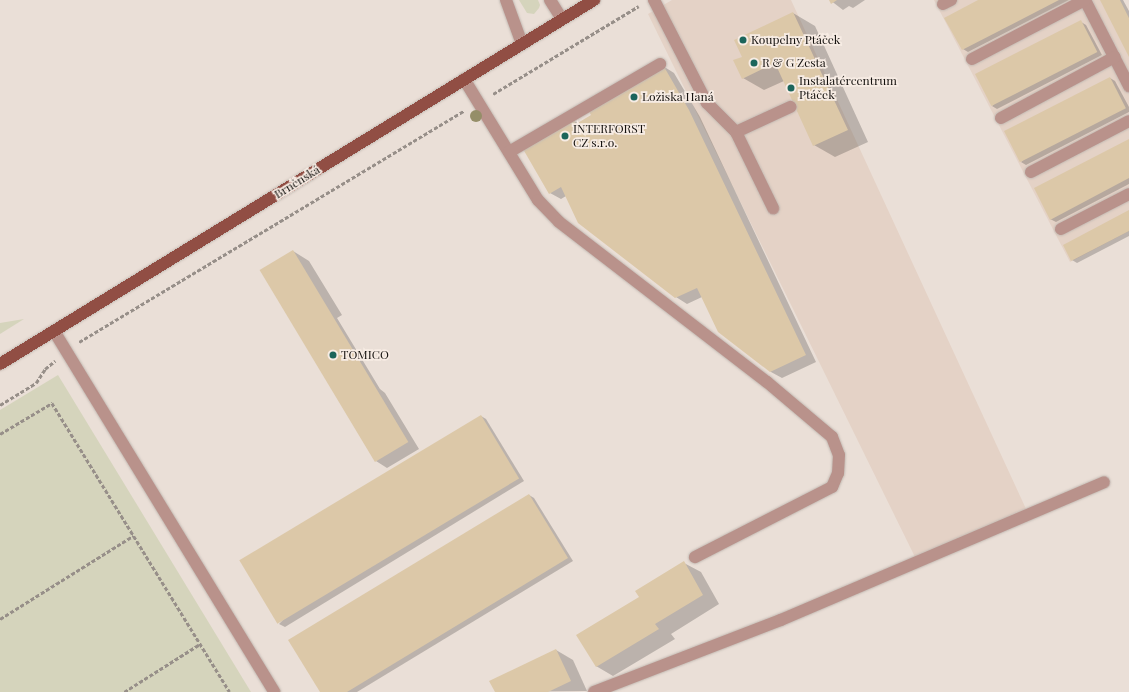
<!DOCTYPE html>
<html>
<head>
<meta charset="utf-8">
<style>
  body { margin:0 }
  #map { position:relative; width:1129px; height:692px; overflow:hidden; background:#eadfd7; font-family:"Playfair Display",serif }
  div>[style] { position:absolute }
  .built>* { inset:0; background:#e4d2c6 }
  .green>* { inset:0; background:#d5d4bc }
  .shadow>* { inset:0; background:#0003 }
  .building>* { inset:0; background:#dcc8a8; transform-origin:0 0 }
  .path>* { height:2.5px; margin-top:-1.25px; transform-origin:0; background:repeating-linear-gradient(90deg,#978f89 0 4px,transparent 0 6px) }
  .roads { filter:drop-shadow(0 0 1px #c3bab3) drop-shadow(0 0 1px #c3bab3) }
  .minor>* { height:12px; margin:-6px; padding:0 6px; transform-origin:6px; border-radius:6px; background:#b9928b }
  .major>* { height:12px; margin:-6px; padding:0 6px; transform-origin:6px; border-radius:6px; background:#914e44 }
  .trees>* { width:12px; height:12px; margin:-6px; border-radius:50%; background:#958e68 }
  .dots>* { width:11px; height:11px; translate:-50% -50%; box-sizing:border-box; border:2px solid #f7ece4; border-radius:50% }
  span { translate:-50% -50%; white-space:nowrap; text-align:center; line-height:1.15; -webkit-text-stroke:3.5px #f7ece4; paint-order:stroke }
  .poi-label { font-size:12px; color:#13100d }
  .left { translate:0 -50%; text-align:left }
  .street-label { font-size:12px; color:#13100d }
</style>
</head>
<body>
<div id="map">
  <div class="built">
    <div style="clip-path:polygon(672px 0,791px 0,1027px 511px,915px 557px,648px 14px)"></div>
    <div style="clip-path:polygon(934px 0,1120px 0,1129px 18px,1129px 231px,1070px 262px)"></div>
  </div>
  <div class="green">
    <div style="clip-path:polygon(519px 0,538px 0,540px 5px,539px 8px,534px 14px,527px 13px)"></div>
    <div style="clip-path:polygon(24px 319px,0 334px,0 323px)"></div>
    <div style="clip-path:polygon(58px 375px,251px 692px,0 692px,0 410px)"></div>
  </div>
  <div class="shadow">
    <div style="clip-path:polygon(830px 0,865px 0,853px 8px,849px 6px,843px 10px)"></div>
    <div style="clip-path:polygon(981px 0,1069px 0,968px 52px,963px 49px)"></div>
    <div style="clip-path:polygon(1101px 0,1123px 0,1129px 11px,1129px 55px)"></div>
    <div style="clip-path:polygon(793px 13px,815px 26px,868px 142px,835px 157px,814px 145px,784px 81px,764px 90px,743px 78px)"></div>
    <div style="clip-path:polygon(1081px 22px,1086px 25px,1102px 55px,997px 109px,992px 106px)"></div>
    <div style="clip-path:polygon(663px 66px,674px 73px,700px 117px,816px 362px,782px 378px,771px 372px,702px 297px,687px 304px,676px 297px,566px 196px,561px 199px,550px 193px,573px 120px,579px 124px)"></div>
    <div style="clip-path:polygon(1110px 78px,1115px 81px,1129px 107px,1129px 112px,1026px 165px,1021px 162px)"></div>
    <div style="clip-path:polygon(1129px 140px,1129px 184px,1056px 222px,1050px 219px)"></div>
    <div style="clip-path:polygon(1129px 211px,1129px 236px,1077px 263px,1072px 260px)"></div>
    <div style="clip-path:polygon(293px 251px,309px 261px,342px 315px,337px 318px,380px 389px,385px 393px,419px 449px,387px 468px,376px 461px)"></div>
    <div style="clip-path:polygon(481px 416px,486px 419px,524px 481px,285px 627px,279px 624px)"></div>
    <div style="clip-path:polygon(529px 495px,534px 498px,573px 561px,357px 692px,321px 692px)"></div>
    <div style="clip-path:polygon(684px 563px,701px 572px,719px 604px,671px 634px,675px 639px,613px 676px,596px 666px,641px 597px)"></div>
    <div style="clip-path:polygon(556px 650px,573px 660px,587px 691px,496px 692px)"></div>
  </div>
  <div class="building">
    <div style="clip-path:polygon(829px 0,837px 0,831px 4px)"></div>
    <div style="clip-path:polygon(978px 0,1059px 0,962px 50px,944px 18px)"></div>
    <div style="clip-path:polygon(1100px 0,1120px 0,1129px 18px,1129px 57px)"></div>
    <div style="clip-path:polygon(793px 12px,848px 130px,813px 146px,775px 63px,742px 79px,733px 60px,742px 57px,734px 40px)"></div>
    <div style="left:1081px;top:20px;width:36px;height:119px;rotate:63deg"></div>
    <div style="clip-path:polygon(663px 65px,689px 110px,806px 355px,770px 372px,718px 332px,697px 288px,675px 298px,578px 223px,561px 187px,549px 194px,523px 149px,573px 119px,576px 124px,591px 115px,588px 110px)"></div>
    <div style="left:1110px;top:77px;width:35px;height:119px;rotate:63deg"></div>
    <div style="clip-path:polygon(1129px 139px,1129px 178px,1050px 220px,1034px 188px)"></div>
    <div style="clip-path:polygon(1129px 210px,1129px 231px,1071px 261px,1063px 245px)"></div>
    <div style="left:293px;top:250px;width:224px;height:39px;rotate:59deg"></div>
    <div style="left:481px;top:415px;width:74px;height:282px;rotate:59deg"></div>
    <div style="clip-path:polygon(529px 494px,568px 558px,347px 692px,320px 692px,288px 640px)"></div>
    <div style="clip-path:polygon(684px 561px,703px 595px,655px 624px,659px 629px,596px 667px,576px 635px,639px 597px,635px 591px)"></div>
    <div style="clip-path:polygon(556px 649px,571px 681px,548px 692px,495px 692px,489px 681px)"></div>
  </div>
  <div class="path">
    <div style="left:493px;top:94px;width:170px;rotate:-31.1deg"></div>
    <div style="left:79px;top:342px;width:449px;rotate:-31deg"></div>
    <div style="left:0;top:405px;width:42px;rotate:-31.4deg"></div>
    <div style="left:36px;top:383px;width:17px;rotate:-57deg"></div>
    <div style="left:45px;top:369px;width:13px;rotate:-39deg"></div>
    <div style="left:0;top:434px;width:61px;rotate:-30.8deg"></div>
    <div style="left:52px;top:403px;width:339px;rotate:58.4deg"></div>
    <div style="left:0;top:619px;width:157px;rotate:-32deg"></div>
    <div style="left:124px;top:692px;width:90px;rotate:-32.3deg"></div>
  </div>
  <div class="roads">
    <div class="minor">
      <div style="left:506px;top:0;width:47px;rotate:70deg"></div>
      <div style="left:550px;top:0;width:22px;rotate:58deg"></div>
      <div style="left:654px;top:0;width:116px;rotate:62.8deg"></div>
      <div style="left:707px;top:103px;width:41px;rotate:45deg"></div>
      <div style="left:736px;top:132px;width:60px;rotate:-24.8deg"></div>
      <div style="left:1085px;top:0;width:97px;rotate:62.9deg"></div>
      <div style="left:943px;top:4px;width:9px;rotate:-27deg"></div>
      <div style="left:972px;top:59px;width:127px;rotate:-27.6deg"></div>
      <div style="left:464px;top:79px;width:142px;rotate:58.6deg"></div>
      <div style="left:538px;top:200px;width:30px;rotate:46deg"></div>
      <div style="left:559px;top:222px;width:262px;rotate:37.6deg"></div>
      <div style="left:767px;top:382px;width:85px;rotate:40.2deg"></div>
      <div style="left:832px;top:437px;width:19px;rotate:69deg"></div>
      <div style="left:839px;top:455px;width:18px;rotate:93deg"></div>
      <div style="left:838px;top:473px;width:15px;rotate:113deg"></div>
      <div style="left:832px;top:487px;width:154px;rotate:152.9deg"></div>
      <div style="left:1001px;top:118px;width:129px;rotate:-28.2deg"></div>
      <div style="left:736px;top:132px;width:85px;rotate:64deg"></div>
      <div style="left:509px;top:152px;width:175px;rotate:-30.2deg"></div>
      <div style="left:1031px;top:172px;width:110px;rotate:-27.5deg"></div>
      <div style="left:1061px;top:229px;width:76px;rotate:-27.2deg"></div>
      <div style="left:54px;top:331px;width:423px;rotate:58.6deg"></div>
      <div style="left:594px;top:692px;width:200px;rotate:-21.1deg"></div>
      <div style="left:781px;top:620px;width:351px;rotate:-23.1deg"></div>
    </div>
    <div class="major">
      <div style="left:0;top:364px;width:697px;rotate:-31.5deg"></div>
    </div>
  </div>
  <div class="trees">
    <div style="left:476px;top:116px"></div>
  </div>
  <div class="dots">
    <div style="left:743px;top:40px;background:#1c655b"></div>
    <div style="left:754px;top:63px;background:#1c655b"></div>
    <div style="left:791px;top:88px;background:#1c655b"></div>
    <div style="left:634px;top:97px;background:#1c655b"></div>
    <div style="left:565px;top:136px;background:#1c655b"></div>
    <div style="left:333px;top:355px;background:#1c655b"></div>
  </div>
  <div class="poi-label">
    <span class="left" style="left:751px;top:40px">Koupelny Ptáček</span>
    <span class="left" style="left:762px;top:63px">R &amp; G Zesta</span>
    <span class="left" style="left:799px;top:88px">Instalatércentrum<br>Ptáček</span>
    <span class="left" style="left:642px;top:97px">Ložiska Haná</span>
    <span class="left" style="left:573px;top:136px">INTERFORST<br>CZ s.r.o.</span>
    <span class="left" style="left:341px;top:355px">TOMICO</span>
  </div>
  <div class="street-label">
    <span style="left:297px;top:182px;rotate:-32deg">Brněnská</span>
  </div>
</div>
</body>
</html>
